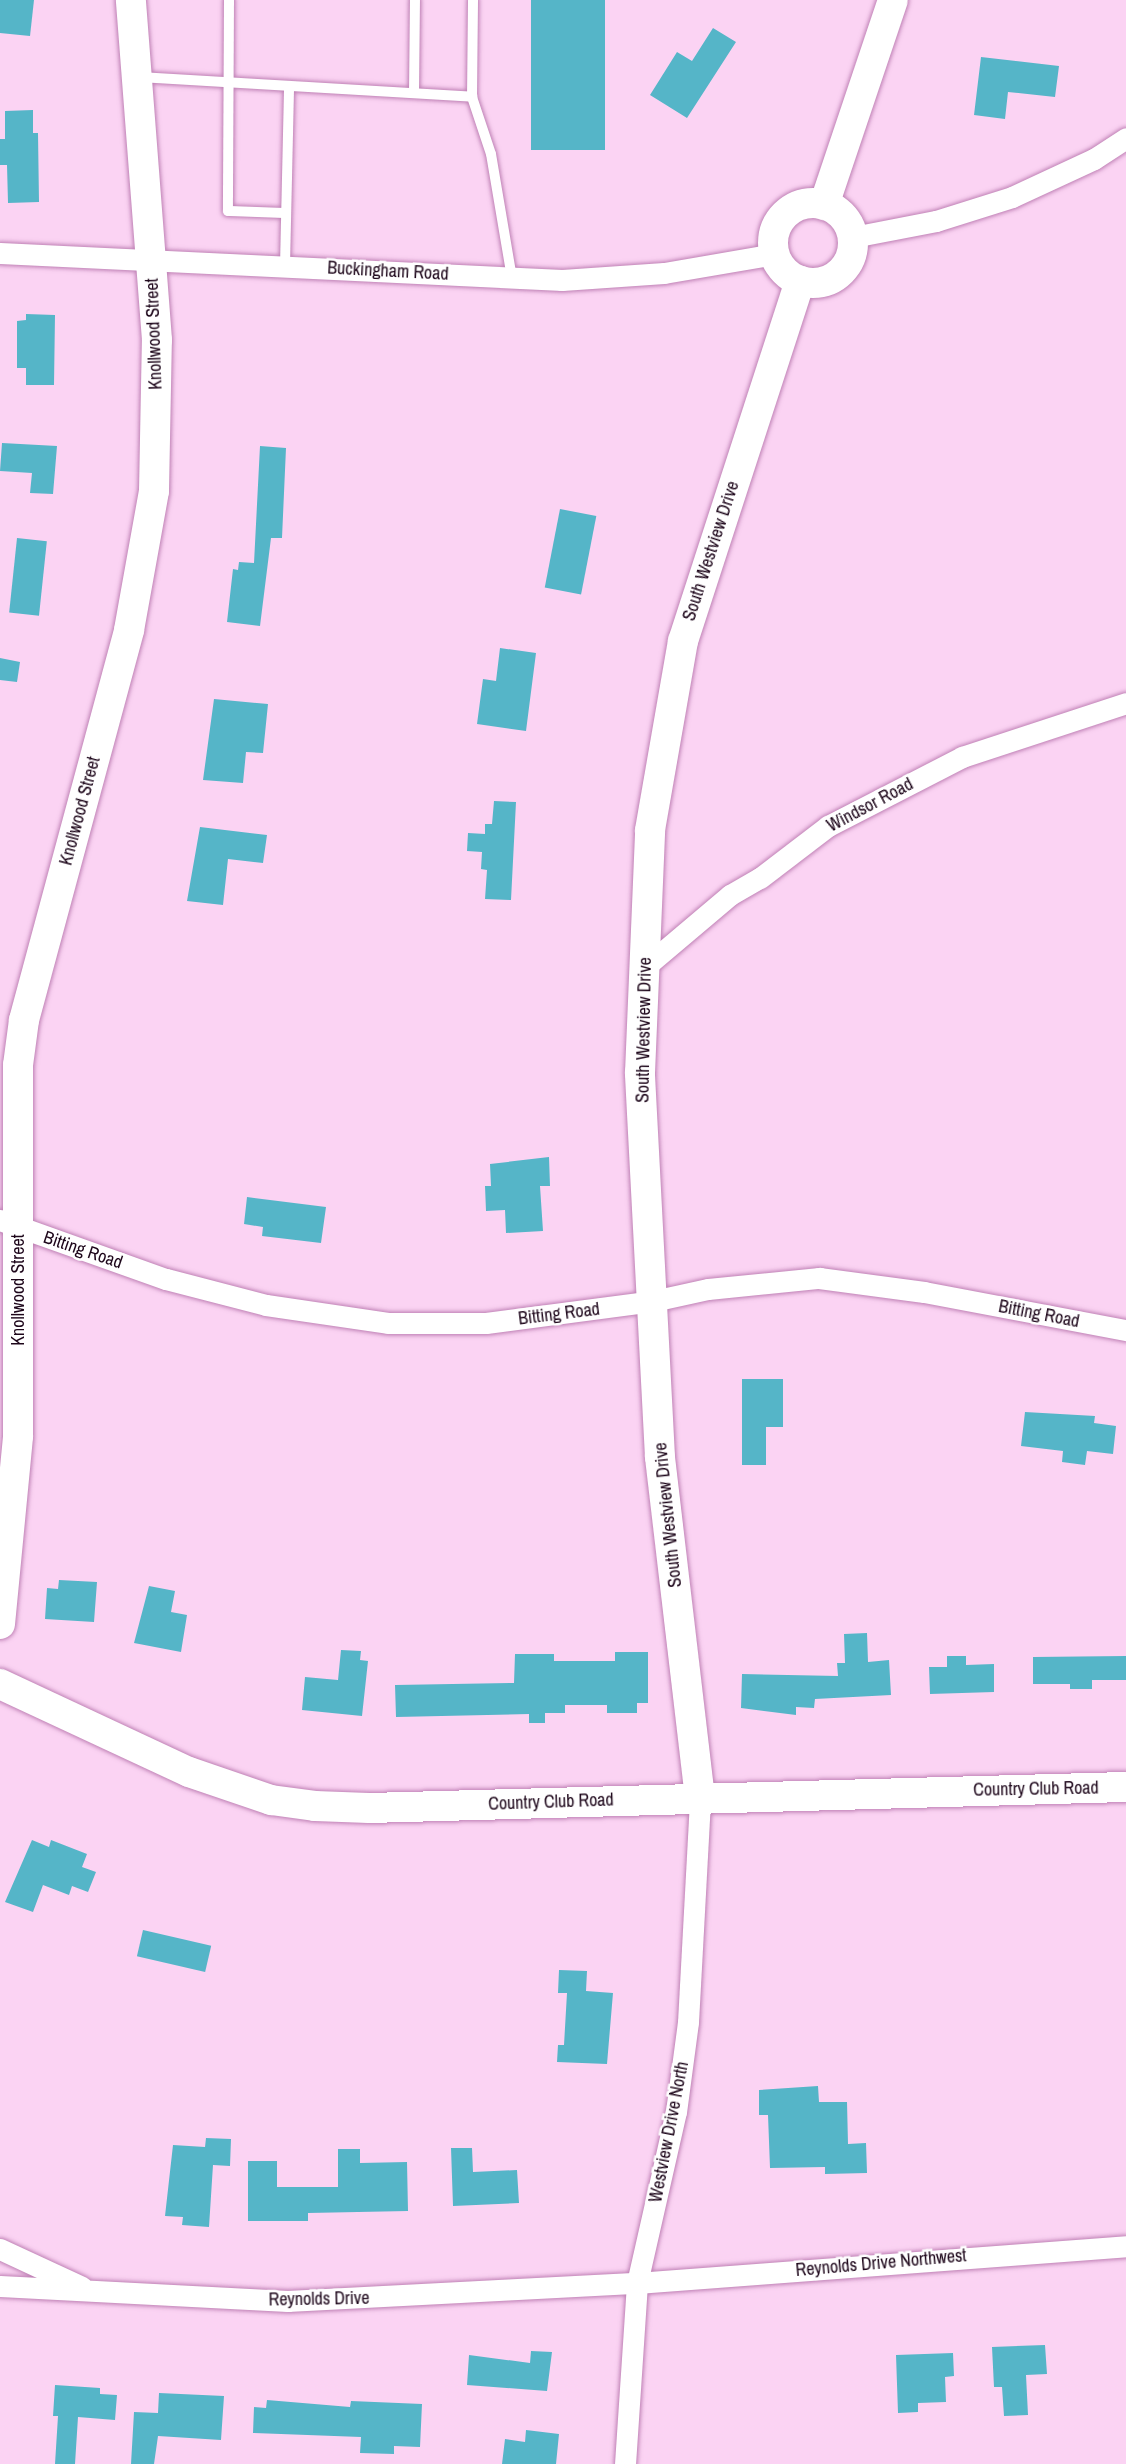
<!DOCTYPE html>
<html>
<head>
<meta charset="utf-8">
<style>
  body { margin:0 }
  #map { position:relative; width:1126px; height:2464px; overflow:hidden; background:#fbd3f3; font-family:"Archivo Narrow",sans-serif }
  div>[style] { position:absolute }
  .building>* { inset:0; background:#55b5c8; transform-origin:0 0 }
  .roads { filter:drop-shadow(0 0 2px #bf81b5) drop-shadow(0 0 2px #bf81b5) }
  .lane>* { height:10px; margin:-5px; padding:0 5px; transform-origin:5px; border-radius:5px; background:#fff }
  .street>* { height:21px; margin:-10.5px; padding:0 10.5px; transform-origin:10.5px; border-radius:10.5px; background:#fff }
  .secondary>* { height:30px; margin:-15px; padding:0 15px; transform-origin:15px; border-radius:15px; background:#fff }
  .secondary>.ring { margin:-15px; padding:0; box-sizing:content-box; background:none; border:30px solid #fff; border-radius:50% }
  span { translate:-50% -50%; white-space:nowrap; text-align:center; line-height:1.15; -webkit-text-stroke:5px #fff; paint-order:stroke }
  .street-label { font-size:18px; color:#1d061a }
</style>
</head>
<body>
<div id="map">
  <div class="building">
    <div style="clip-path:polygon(0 0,34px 0,30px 36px,0 33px)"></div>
    <div style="left:531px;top:0;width:74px;height:150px"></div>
    <div style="clip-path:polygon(713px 28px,736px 42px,687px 118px,650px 95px,677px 52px,692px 61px)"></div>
    <div style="clip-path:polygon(981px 57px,1059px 66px,1055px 97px,1008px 92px,1005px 119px,974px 115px)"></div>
    <div style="clip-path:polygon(33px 110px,33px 133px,38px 133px,39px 202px,8px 203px,7px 165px,0 165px,0 139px,5px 139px,5px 111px)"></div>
    <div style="clip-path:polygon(26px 314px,55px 315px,54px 385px,26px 385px,26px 368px,17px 368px,17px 321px,26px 320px)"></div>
    <div style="clip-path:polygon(2px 443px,57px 446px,53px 494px,30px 493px,32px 473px,0 471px)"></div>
    <div style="clip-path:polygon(260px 446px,286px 448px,282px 538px,271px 538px,260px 626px,227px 622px,233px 569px,238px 570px,239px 562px,254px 563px)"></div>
    <div style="left:560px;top:509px;width:37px;height:80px;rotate:11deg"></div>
    <div style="left:17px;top:538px;width:30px;height:75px;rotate:6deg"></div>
    <div style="clip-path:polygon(500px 648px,536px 653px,526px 731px,477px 724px,483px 679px,496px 681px)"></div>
    <div style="clip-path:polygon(0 658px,20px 662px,17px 682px,0 680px)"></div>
    <div style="clip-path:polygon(214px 699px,268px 704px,263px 753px,246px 752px,243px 783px,203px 780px)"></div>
    <div style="clip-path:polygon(494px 801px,516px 802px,511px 900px,485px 899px,487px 870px,481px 869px,482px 852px,467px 851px,468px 833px,485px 834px,485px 824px,492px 824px)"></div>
    <div style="clip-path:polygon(200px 827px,267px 835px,263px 863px,228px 859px,223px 905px,187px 901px)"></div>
    <div style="clip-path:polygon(549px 1157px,550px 1186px,540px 1186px,543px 1231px,506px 1233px,505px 1210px,486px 1211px,485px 1186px,491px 1186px,490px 1164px)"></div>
    <div style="clip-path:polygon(247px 1197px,326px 1207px,321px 1243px,262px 1236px,263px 1227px,244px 1224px)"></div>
    <div style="clip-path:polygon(742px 1379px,783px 1379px,783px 1427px,766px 1427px,766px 1465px,742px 1465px)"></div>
    <div style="clip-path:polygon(1025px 1412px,1095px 1416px,1094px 1423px,1116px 1426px,1113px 1454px,1087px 1451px,1085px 1465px,1062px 1462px,1063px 1451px,1021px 1446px)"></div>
    <div style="clip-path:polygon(59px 1580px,97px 1582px,94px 1622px,45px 1619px,47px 1588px,58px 1589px)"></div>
    <div style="clip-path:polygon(149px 1586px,175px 1591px,171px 1612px,187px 1615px,181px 1652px,134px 1643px)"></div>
    <div style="clip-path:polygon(867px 1633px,868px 1662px,889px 1660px,891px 1695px,815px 1699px,814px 1708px,796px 1707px,796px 1715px,741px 1708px,742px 1674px,838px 1676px,837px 1663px,845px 1663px,844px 1634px)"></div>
    <div style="clip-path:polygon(341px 1650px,361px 1651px,360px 1660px,368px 1661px,362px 1716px,302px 1710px,305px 1677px,338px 1680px)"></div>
    <div style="clip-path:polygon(615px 1652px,648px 1652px,648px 1703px,637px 1703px,637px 1713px,607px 1713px,607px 1705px,565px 1705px,565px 1713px,545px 1713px,545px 1723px,529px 1723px,529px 1714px,396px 1717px,395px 1685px,514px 1683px,515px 1654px,554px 1654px,554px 1661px,615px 1661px)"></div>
    <div style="clip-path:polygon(947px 1656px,966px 1656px,966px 1665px,994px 1664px,994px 1692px,930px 1694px,929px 1667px,947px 1667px)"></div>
    <div style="clip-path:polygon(1126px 1656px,1126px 1680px,1092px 1680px,1092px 1689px,1070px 1689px,1070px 1684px,1033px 1684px,1033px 1657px)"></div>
    <div style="clip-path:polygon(32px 1840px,49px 1847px,51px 1840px,87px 1854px,82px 1867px,96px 1872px,88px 1892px,72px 1886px,69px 1895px,43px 1885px,33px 1912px,5px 1902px)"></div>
    <div style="left:143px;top:1930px;width:70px;height:27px;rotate:13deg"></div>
    <div style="clip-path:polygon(559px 1970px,587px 1971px,586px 1991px,613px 1993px,607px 2064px,557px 2062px,558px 2045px,564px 2045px,567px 1993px,558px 1993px)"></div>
    <div style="clip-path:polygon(818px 2086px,819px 2102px,847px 2102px,848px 2144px,866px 2143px,867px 2173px,825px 2174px,825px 2167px,770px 2168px,768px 2115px,759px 2115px,759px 2090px)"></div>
    <div style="clip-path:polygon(206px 2138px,231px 2139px,230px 2166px,213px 2165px,209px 2227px,182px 2225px,183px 2217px,165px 2216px,173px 2145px,205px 2147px)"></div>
    <div style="clip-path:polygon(451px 2148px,472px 2148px,473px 2172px,517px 2170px,519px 2203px,453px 2206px)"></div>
    <div style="clip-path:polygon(338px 2149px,360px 2149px,360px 2163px,407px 2162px,408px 2211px,308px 2213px,308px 2221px,248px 2221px,248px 2161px,277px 2161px,277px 2187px,338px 2187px)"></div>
    <div style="clip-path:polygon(1045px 2345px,1047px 2374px,1026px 2375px,1028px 2415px,1004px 2416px,1002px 2387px,994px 2387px,992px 2347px)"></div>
    <div style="clip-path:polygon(531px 2351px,552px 2352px,547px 2391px,467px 2385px,469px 2355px,530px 2363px)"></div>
    <div style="clip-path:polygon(953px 2353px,954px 2376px,945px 2377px,946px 2402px,918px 2403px,918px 2412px,898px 2413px,896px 2355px)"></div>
    <div style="clip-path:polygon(55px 2385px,100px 2388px,100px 2394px,117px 2395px,115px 2420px,78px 2417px,75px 2464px,55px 2464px,58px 2416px,53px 2416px)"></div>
    <div style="clip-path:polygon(159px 2393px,224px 2396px,221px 2440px,158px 2436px,154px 2464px,131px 2464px,134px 2412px,158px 2413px)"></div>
    <div style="clip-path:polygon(267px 2400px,350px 2407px,351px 2401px,422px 2404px,420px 2447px,394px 2446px,394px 2454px,360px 2453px,361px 2437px,253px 2433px,254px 2407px,266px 2408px)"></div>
    <div style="clip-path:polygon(526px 2430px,559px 2434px,556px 2464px,502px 2464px,505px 2439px,525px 2442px)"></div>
  </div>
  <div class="roads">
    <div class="lane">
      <div style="left:229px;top:0;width:211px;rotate:90.3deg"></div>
      <div style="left:228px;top:211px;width:58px;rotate:2deg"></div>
      <div style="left:140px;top:77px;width:333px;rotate:3.4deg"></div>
      <div style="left:472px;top:97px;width:60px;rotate:71.6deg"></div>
      <div style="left:491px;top:154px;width:126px;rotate:80.4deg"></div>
      <div style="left:414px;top:93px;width:93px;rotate:-89.4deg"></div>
      <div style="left:472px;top:97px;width:97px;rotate:-89.4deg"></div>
      <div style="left:285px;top:266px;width:177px;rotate:-88.7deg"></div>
    </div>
    <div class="street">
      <div style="left:853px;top:237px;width:85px;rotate:-10.9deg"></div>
      <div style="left:936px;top:221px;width:80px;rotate:-17.5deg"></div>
      <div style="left:1012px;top:197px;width:90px;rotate:-24.9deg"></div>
      <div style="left:1094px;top:159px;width:38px;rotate:-33deg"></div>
      <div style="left:0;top:253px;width:563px;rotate:2.75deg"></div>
      <div style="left:562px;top:280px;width:102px;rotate:-3.9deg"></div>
      <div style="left:664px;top:273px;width:113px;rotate:-9.7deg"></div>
      <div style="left:646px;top:966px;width:110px;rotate:-40.2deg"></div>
      <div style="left:730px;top:895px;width:34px;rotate:-30deg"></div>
      <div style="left:760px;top:878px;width:86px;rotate:-37.4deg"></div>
      <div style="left:828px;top:826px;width:151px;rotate:-27.2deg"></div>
      <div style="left:962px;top:757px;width:173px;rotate:-18.2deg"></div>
      <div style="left:0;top:1220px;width:176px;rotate:19.6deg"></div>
      <div style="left:166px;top:1279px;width:103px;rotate:14.6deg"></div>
      <div style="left:266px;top:1305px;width:123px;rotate:8.4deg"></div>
      <div style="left:388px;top:1323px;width:98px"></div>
      <div style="left:486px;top:1323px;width:168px;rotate:-7.5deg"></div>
      <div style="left:653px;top:1301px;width:56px;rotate:-12.3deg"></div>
      <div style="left:708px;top:1289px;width:112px;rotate:-5.7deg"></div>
      <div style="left:819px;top:1278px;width:106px;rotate:7.6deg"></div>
      <div style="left:924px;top:1292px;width:206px;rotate:10.7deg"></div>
      <div style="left:0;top:2249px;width:90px;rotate:24.9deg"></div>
      <div style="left:0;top:2286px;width:288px;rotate:3deg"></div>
      <div style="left:288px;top:2301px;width:349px;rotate:-3deg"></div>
      <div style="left:637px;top:2283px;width:490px;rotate:-4.3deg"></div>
      <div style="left:625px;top:2464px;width:181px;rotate:-86.2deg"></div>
      <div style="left:637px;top:2283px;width:175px;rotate:-77.2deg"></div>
      <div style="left:676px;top:2112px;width:91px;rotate:-82.4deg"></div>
      <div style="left:688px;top:2022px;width:224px;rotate:-86.9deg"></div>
    </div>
    <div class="secondary">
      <div class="ring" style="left:773px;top:203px;width:50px;height:50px"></div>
      <div style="left:824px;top:205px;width:216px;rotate:-71.4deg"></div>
      <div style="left:0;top:1624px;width:189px;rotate:-84.5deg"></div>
      <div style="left:18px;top:1436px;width:371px;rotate:-90deg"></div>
      <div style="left:18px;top:1065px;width:45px;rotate:-82.4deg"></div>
      <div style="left:24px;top:1020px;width:404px;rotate:-74.9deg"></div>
      <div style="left:129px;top:630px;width:141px;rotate:-79.8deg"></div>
      <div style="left:154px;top:491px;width:151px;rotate:-88.9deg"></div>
      <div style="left:157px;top:340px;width:341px;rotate:-94.4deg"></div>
      <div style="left:0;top:1684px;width:208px;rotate:25deg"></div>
      <div style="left:189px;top:1772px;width:87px;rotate:18.9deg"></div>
      <div style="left:271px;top:1800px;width:44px;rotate:7.8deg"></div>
      <div style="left:315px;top:1806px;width:54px;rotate:2.1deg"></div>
      <div style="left:369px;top:1808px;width:757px;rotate:-1.59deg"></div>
      <div style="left:700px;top:1798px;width:343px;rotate:-96.7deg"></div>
      <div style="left:660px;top:1457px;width:385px;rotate:-93deg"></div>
      <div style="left:640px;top:1073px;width:243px;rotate:-87.6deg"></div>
      <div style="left:650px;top:830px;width:192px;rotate:-80.1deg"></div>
      <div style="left:683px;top:641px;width:379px;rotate:-72deg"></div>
    </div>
  </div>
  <div class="street-label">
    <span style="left:388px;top:271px;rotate:3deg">Buckingham Road</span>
    <span style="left:154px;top:334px;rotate:-92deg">Knollwood Street</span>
    <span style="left:711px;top:551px;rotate:-72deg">South Westview Drive</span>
    <span style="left:870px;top:805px;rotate:-28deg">Windsor Road</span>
    <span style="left:80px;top:811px;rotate:-75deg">Knollwood Street</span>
    <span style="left:644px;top:1030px;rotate:-89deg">South Westview Drive</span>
    <span style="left:83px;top:1250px;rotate:19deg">Bitting Road</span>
    <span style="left:18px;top:1290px;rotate:-90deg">Knollwood Street</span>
    <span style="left:559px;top:1314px;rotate:-7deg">Bitting Road</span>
    <span style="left:1039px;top:1314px;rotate:11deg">Bitting Road</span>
    <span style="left:668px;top:1515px;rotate:-96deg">South Westview Drive</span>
    <span style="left:1036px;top:1789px;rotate:-1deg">Country Club Road</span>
    <span style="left:551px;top:1802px;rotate:-2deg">Country Club Road</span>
    <span style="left:669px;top:2132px;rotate:-79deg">Westview Drive North</span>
    <span style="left:881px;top:2263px;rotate:-5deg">Reynolds Drive Northwest</span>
    <span style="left:319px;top:2299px;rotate:-1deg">Reynolds Drive</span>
  </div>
</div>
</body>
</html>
